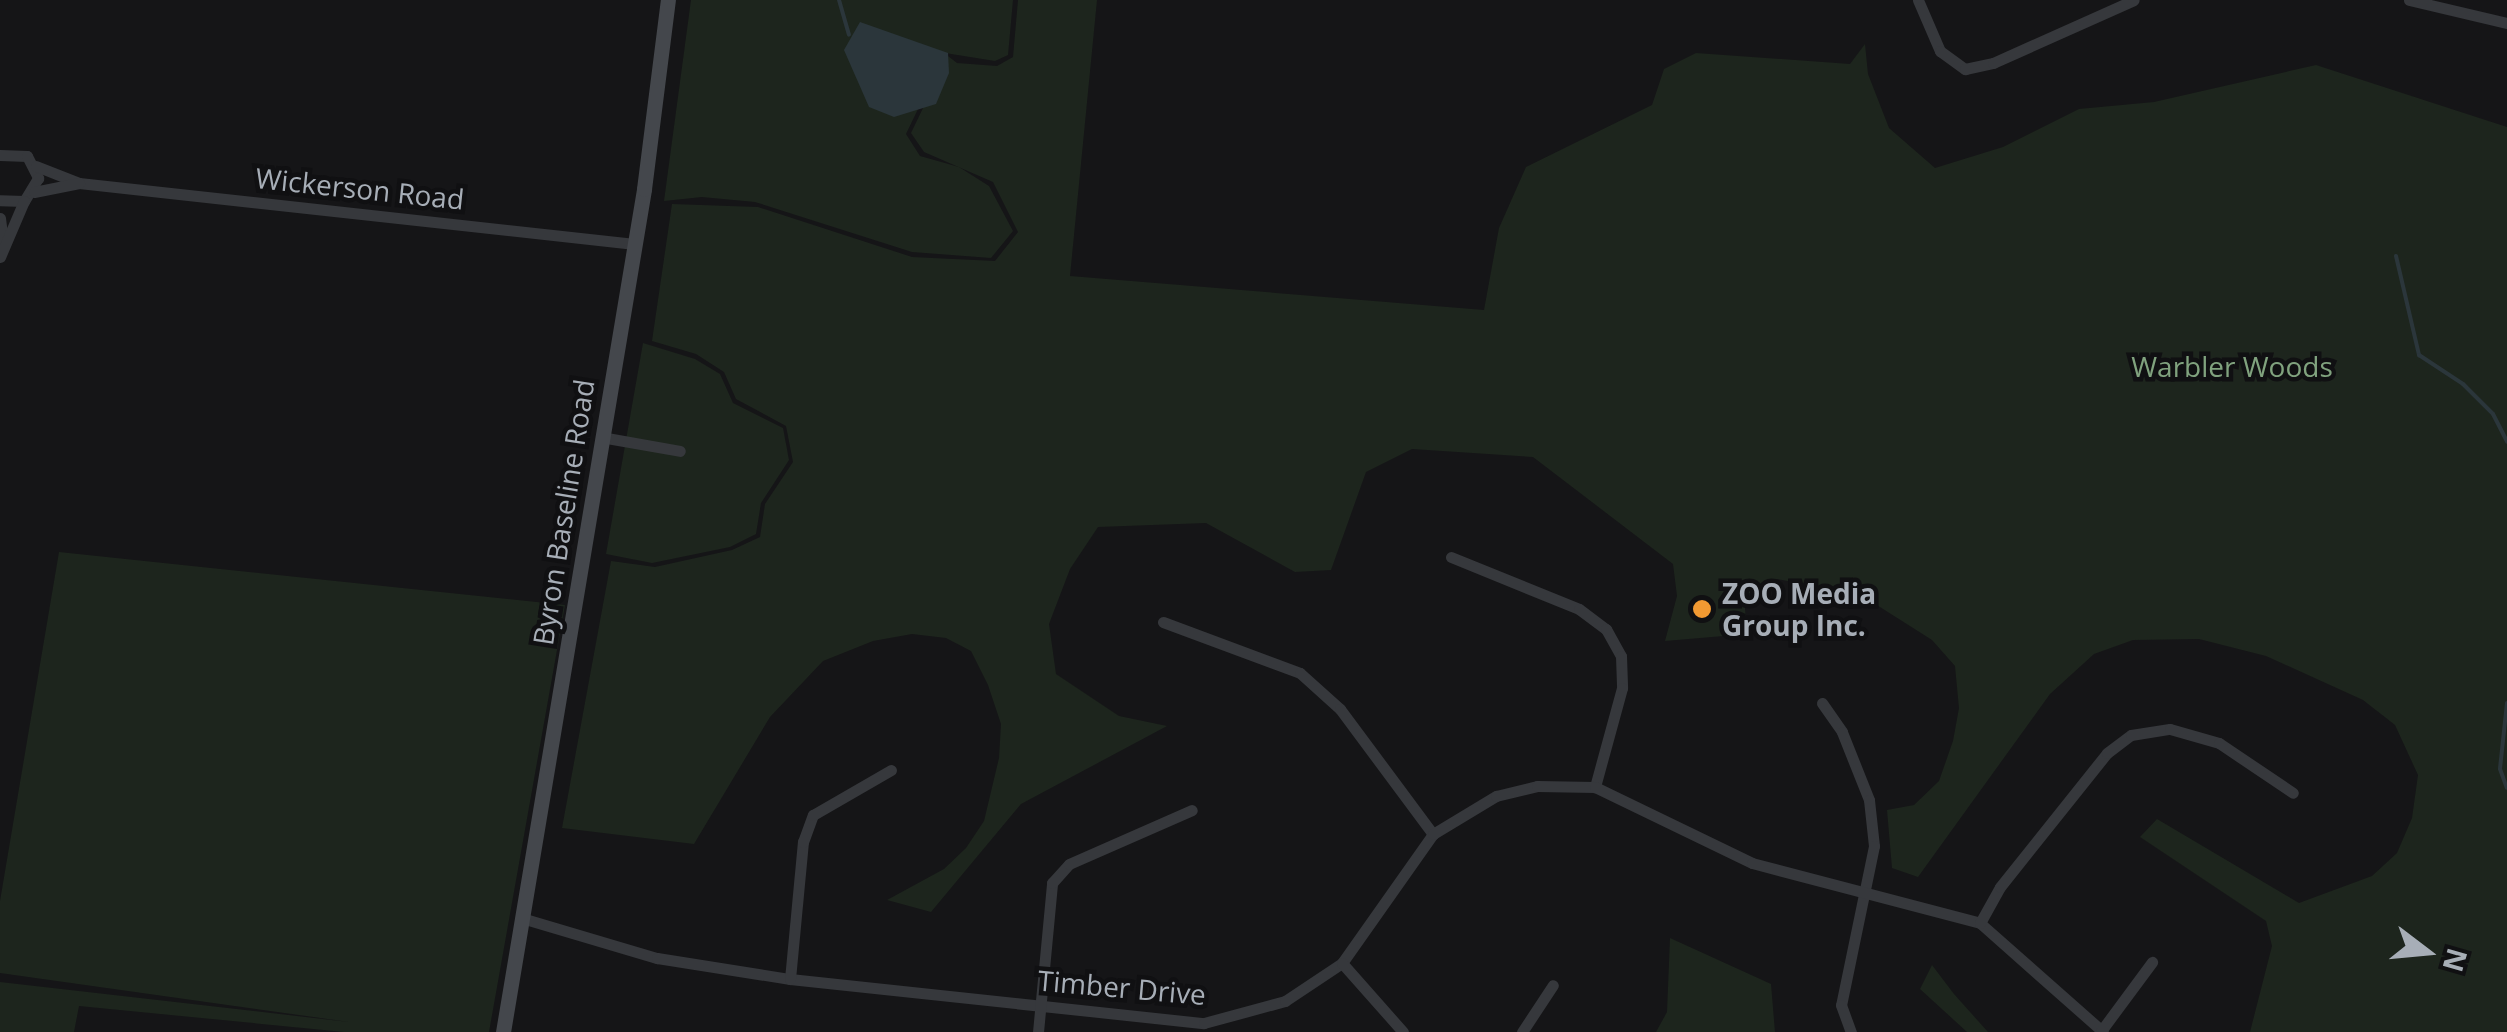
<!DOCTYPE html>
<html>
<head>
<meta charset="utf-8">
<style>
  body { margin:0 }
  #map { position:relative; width:2507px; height:1032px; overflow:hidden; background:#151517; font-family:"Open Sans",sans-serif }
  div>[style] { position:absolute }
  .green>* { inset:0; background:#1d251d }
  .water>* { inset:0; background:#2b363b }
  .stream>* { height:4px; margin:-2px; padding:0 2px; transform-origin:2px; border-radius:2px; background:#2b363b }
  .street>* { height:11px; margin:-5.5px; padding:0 5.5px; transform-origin:5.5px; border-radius:5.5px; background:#36383c }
  .secondary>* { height:15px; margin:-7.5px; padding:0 7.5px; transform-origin:7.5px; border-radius:7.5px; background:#44474c }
  .dots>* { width:28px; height:28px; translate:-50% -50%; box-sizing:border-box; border:5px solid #101012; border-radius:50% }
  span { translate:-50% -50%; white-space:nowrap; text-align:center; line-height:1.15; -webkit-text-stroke:9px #101012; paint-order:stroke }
  .street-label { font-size:28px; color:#a7aeb7 }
  .park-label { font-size:28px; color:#80a27e }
  .poi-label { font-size:28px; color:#a7aeb7; font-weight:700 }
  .left { translate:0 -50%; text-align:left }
  .north { position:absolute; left:2377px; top:902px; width:100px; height:100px; -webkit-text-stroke:8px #101012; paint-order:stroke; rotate:106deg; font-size:28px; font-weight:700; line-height:40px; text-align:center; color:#a7aeb7 }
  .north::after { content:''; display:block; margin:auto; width:35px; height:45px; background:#a7aeb7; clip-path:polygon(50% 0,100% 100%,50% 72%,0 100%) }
</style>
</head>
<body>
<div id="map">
  <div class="green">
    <div style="clip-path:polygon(691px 0,1013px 0,1008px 55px,995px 61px,945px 53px,906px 134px,920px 156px,959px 167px,989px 186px,1013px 231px,991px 258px,912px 252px,755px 202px,702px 197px,664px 201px)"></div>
    <div style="clip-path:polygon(1018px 0,1097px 0,1070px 276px,1484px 310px,1499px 228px,1526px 167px,1652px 105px,1664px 69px,1696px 53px,1850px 64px,1865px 44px,1868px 74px,1889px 128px,1935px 168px,2003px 147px,2079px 109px,2154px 102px,2316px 65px,2507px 127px,2507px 1032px,2250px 1032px,2272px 946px,2266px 921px,2140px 837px,2157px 819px,2299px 903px,2372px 876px,2397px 853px,2412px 818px,2418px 775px,2395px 725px,2363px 700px,2266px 656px,2199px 639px,2133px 640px,2094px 654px,2050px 694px,1918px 877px,1892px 868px,1887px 810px,1914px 805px,1939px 781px,1953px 741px,1959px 708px,1955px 666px,1932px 640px,1861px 595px,1777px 579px,1744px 596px,1747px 634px,1665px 641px,1677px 596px,1673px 564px,1533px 457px,1412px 449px,1366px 472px,1331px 570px,1295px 572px,1206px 523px,1098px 527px,1070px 569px,1049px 624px,1056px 674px,1119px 716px,1167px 726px,1021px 804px,931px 912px,887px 900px,944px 869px,966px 848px,984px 821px,999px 758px,1001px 724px,988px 685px,971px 651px,946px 638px,912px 634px,873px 641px,823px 661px,770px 717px,694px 844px,562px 828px,611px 561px,655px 567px,732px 550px,760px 537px,765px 504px,793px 462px,786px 426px,736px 399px,724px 372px,696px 354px,652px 341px,672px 204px,758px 207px,912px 257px,995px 261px,1018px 232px,993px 182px,924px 152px,911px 133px,948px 56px,957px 63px,997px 66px,1013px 57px)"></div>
    <div style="clip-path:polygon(643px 343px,695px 359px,720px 374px,733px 403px,783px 428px,789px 460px,761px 503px,756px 534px,730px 547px,652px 563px,606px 554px)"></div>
    <div style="clip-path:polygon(59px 552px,565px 605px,489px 1032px,344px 1032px,79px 1006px,74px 1032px,0 1032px,0 982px,349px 1022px,0 973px,0 901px)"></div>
    <div style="clip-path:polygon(1670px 938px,1771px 984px,1775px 1032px,1656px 1032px,1667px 1012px)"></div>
    <div style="clip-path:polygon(1932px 965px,1954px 994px,1988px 1032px,1967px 1032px,1920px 989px)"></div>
  </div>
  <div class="water">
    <div style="clip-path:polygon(860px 22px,948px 53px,949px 73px,936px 104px,894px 117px,869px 107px,844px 50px)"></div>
  </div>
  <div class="stream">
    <div style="left:839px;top:0;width:36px;rotate:74deg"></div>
    <div style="left:2396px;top:256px;width:102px;rotate:76.9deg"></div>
    <div style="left:2419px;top:355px;width:53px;rotate:33.4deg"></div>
    <div style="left:2463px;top:384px;width:42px;rotate:45deg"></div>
    <div style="left:2493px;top:414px;width:31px;rotate:63deg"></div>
    <div style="left:2507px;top:703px;width:66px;rotate:96.1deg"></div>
    <div style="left:2500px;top:769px;width:20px;rotate:70deg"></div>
  </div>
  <div class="street">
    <div style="left:1918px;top:0;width:56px;rotate:66.7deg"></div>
    <div style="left:1940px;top:51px;width:31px;rotate:36deg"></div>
    <div style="left:1965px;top:69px;width:29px;rotate:-12deg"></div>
    <div style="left:1993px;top:63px;width:154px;rotate:-24.1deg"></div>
    <div style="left:2409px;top:0;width:101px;rotate:13.2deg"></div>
    <div style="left:0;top:155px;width:27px;rotate:2deg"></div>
    <div style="left:27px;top:156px;width:25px;rotate:63deg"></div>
    <div style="left:38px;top:178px;width:27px;rotate:121deg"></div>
    <div style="left:24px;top:201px;width:24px;rotate:-178deg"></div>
    <div style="left:36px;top:166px;width:46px;rotate:21.6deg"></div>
    <div style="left:79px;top:183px;width:559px;rotate:6.26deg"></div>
    <div style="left:34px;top:192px;width:46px;rotate:-11.3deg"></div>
    <div style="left:0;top:218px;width:23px;rotate:83deg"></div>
    <div style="left:0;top:257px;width:61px;rotate:-66.8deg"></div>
    <div style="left:601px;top:437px;width:80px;rotate:10deg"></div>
    <div style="left:1451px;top:557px;width:138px;rotate:22.1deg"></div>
    <div style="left:1579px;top:609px;width:34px;rotate:37deg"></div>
    <div style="left:1606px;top:629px;width:31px;rotate:61deg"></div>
    <div style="left:1621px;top:656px;width:32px;rotate:88deg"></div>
    <div style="left:1622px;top:688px;width:103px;rotate:105.3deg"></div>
    <div style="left:1163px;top:622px;width:146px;rotate:20.4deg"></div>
    <div style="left:1300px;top:673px;width:54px;rotate:42deg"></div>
    <div style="left:1340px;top:709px;width:156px;rotate:53.4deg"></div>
    <div style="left:1822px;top:703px;width:35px;rotate:55deg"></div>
    <div style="left:1842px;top:732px;width:73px;rotate:68.3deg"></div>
    <div style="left:1869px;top:800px;width:46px;rotate:83.8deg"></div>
    <div style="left:1874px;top:846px;width:162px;rotate:101.7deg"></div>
    <div style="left:1841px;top:1005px;width:29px;rotate:70deg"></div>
    <div style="left:525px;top:919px;width:138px;rotate:16.5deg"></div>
    <div style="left:657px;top:958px;width:135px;rotate:9deg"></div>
    <div style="left:790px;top:979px;width:416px;rotate:6.1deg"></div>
    <div style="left:1204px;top:1023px;width:84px;rotate:-15.2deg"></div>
    <div style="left:1285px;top:1001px;width:69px;rotate:-33.7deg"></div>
    <div style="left:1342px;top:963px;width:158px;rotate:-54.8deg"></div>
    <div style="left:1433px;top:834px;width:74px;rotate:-31.1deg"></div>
    <div style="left:1496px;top:796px;width:42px;rotate:-13.7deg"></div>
    <div style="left:1537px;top:786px;width:58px;rotate:1deg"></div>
    <div style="left:1595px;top:787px;width:174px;rotate:25.8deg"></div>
    <div style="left:1752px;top:863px;width:236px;rotate:14.7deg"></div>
    <div style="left:1980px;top:923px;width:164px;rotate:41.5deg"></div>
    <div style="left:1980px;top:923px;width:41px;rotate:-60.9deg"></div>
    <div style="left:2000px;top:887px;width:171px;rotate:-51.4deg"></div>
    <div style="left:2107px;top:753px;width:30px;rotate:-37deg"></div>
    <div style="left:2131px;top:735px;width:39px;rotate:-9deg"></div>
    <div style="left:2170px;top:729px;width:51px;rotate:15.9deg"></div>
    <div style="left:2219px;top:743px;width:89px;rotate:34deg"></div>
    <div style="left:1342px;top:963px;width:92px;rotate:48.5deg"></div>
    <div style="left:790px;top:979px;width:138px;rotate:-84.6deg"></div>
    <div style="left:803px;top:842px;width:29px;rotate:-70deg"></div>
    <div style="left:813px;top:815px;width:90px;rotate:-30deg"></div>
    <div style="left:2101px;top:1031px;width:86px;rotate:-53.5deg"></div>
    <div style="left:1038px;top:1032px;width:150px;rotate:-84.6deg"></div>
    <div style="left:1052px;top:883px;width:25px;rotate:-48deg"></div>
    <div style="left:1069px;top:864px;width:134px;rotate:-23.7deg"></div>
    <div style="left:1522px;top:1032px;width:56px;rotate:-56.6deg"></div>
  </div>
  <div class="secondary">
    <div style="left:503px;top:1032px;width:855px;rotate:-80.5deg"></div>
    <div style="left:644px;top:189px;width:191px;rotate:-82.8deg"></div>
  </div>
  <div class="dots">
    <div style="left:1702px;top:609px;background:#f29a32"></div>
  </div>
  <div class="street-label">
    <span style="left:360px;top:188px;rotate:6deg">Wickerson Road</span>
    <span style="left:563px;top:512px;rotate:-81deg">Byron Baseline Road</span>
    <span style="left:1122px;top:987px;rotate:5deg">Timber Drive</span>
  </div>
  <div class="park-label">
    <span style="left:2232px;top:366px">Warbler Woods</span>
  </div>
  <div class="poi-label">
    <span class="left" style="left:1722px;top:609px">ZOO Media<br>Group Inc.</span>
  </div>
  <div class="north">N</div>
</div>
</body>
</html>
